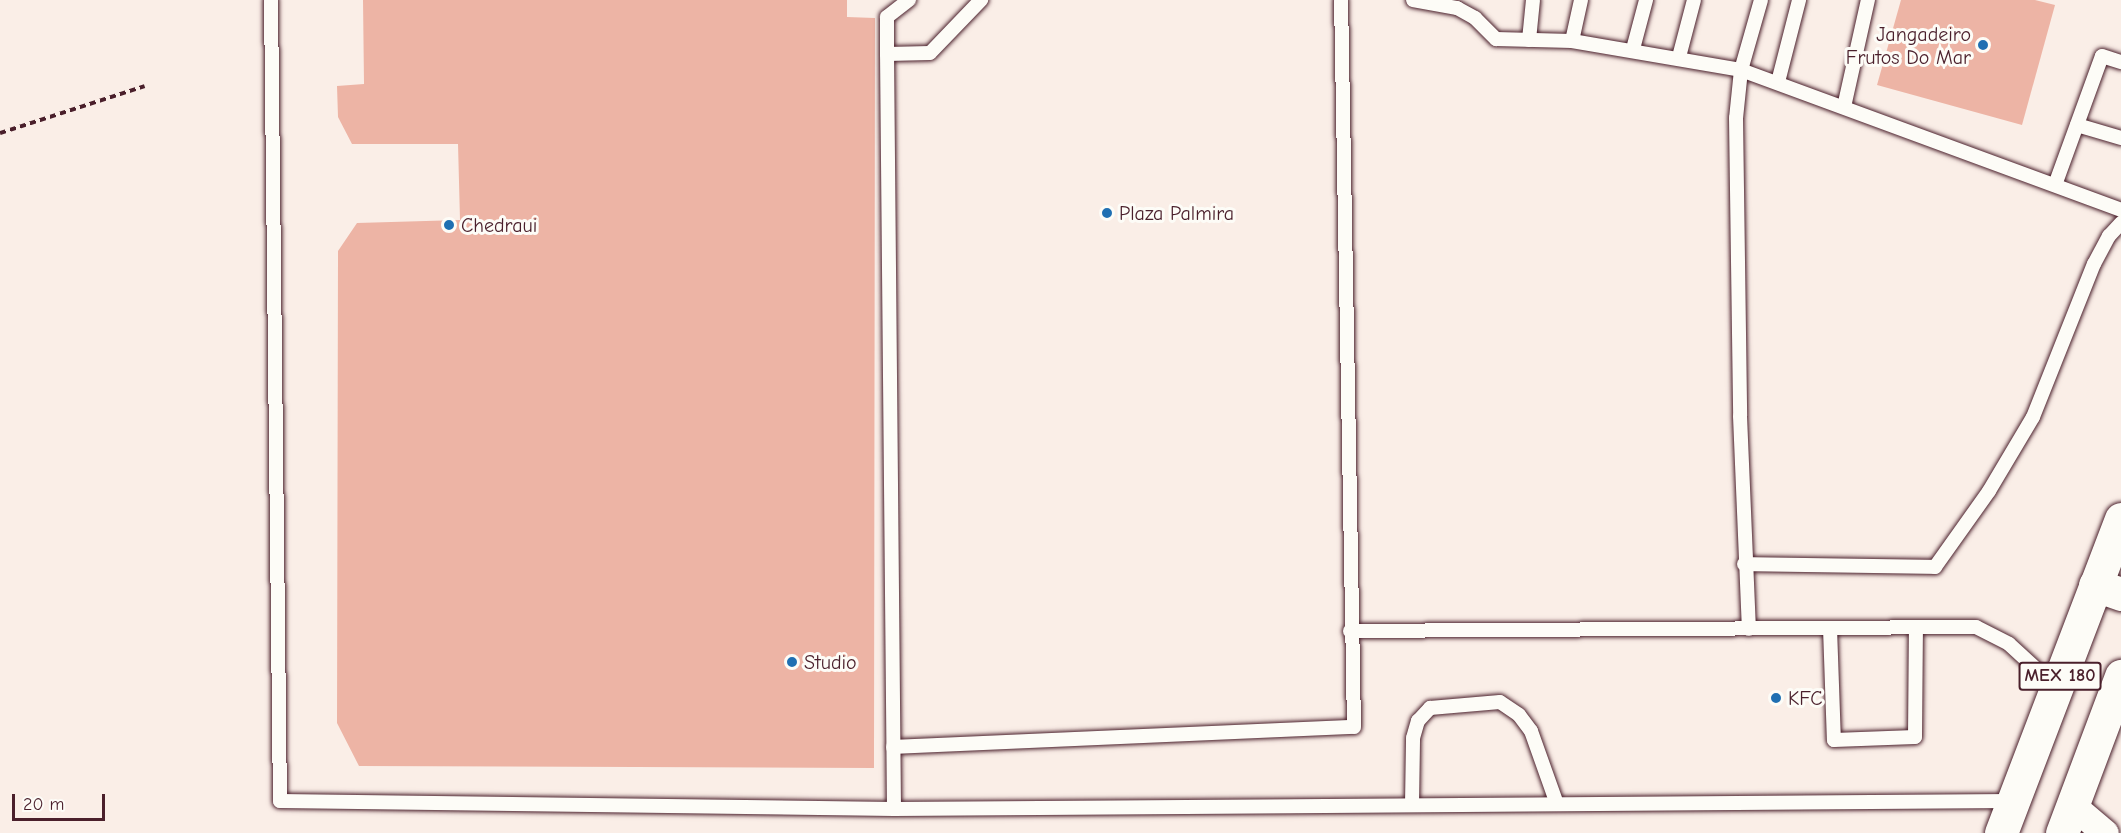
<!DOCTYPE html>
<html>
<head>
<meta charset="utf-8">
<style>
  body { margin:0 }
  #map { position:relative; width:2121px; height:833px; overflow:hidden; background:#faeee7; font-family:"Comic Neue",sans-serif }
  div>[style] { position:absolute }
  .building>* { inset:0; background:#edb4a5 }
  .path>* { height:4px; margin-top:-2px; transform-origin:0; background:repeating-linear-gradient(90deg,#4a1f2b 0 6px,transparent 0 10.5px) }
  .roads { filter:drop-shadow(0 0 2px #4a1f2b) drop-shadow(0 0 2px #4a1f2b) }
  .service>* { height:14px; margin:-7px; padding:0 7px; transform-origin:7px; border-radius:7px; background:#fdfcf7 }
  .minor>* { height:27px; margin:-13.5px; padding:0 13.5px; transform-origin:13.5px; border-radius:13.5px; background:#fdfcf7 }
  .secondary>* { height:33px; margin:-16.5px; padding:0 16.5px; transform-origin:16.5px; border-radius:16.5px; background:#fdfcf7 }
  .primary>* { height:33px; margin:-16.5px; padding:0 16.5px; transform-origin:16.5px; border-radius:16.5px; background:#fdfcf7 }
  .dots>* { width:16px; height:16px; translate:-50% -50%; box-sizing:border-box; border:3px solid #fdfcf7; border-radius:50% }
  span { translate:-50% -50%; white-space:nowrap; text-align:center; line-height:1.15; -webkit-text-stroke:6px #fdfcf7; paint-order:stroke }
  .shield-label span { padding:2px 4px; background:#fdfcf7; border:2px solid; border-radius:4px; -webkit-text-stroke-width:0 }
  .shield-label { font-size:18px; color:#4a1f2b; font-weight:700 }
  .poi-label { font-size:20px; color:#4a1f2b }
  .right { translate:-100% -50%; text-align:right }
  .left { translate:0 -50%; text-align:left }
  .scale { position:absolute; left:12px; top:794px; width:93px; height:27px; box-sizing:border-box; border:3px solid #4a1f2b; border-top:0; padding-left:8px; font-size:18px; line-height:21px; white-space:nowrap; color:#4a1f2b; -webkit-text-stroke:4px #fdfcf7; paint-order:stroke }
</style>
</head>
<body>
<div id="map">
  <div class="building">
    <div style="clip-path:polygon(363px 0,847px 0,847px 17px,875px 18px,874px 768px,359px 766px,337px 723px,338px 251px,357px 223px,460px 220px,458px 144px,352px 144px,338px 117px,337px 86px,364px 84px)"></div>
    <div style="clip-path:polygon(1901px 0,2035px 0,2055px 5px,2022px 125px,1877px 85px)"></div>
  </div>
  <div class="path">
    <div style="left:0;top:133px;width:152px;rotate:-18deg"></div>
  </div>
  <div class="roads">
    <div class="service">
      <div style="left:271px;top:0;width:801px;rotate:89.36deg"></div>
      <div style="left:280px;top:801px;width:614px;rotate:0.75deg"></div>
      <div style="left:894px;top:809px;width:1118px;rotate:-0.41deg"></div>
      <div style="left:1413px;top:0;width:45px;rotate:10.3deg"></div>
      <div style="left:1457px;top:8px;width:21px;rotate:29deg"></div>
      <div style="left:1475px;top:18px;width:30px;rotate:45deg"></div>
      <div style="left:1496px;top:39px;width:76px;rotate:1.5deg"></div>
      <div style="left:1572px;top:41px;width:171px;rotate:9.7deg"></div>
      <div style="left:1741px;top:70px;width:48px;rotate:95.9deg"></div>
      <div style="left:1736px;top:118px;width:298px;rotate:89.2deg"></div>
      <div style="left:1740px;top:416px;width:213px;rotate:87.6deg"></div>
      <div style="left:1761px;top:0;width:73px;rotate:105.9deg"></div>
      <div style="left:1741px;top:70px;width:405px;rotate:20.2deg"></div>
      <div style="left:1529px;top:40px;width:40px;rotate:-84.3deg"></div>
      <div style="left:1572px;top:41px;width:42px;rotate:-77.6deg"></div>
      <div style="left:1633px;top:49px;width:51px;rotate:-75.1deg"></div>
      <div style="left:887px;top:54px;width:43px;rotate:-1.3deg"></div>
      <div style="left:930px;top:53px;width:74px;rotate:-46.1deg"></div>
      <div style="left:1679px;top:57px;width:59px;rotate:-75.3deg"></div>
      <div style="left:1778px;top:82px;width:85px;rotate:-75.6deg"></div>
      <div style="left:1844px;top:107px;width:110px;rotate:-77.4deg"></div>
      <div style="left:2077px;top:125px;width:46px;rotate:16.5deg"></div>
      <div style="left:2055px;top:185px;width:137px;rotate:-70deg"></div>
      <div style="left:2102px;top:56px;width:20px;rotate:18deg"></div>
      <div style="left:1744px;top:564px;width:191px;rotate:0.9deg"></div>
      <div style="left:1935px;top:567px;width:93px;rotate:-54.6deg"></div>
      <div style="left:1989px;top:491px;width:86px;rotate:-59.3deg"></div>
      <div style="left:2033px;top:417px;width:165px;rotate:-68.3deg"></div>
      <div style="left:2094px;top:264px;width:32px;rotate:-62deg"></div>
      <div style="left:2109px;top:236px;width:18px;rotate:-47deg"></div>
      <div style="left:1830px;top:628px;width:112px;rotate:88deg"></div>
      <div style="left:1834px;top:740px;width:81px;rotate:-2.1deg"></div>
      <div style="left:1915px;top:737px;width:110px;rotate:-89.5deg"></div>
      <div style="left:1350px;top:631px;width:626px;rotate:-0.37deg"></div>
      <div style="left:1976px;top:627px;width:37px;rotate:27deg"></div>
      <div style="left:2009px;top:644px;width:64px;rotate:42.5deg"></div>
      <div style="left:893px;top:747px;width:461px;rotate:-2.5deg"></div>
      <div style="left:1354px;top:727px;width:727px;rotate:-91.02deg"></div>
      <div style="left:1412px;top:805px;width:67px;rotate:-89.1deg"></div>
      <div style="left:1413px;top:738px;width:18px;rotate:-74deg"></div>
      <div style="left:1418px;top:721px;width:18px;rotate:-47deg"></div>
      <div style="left:1430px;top:708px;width:70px;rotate:-4.9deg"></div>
      <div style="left:1500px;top:702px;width:23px;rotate:34deg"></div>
      <div style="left:1519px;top:715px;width:20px;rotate:53deg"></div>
      <div style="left:1531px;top:731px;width:77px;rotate:70.4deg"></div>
      <div style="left:894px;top:809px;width:755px;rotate:-90.53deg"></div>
      <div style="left:887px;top:54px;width:37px;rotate:-90deg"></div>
      <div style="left:887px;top:17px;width:28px;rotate:-38deg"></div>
    </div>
    <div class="minor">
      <div style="left:2072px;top:805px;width:43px;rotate:40.3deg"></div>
    </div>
    <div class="secondary">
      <div style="left:2095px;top:585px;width:28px;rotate:19deg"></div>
    </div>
    <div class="primary">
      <div style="left:2001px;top:833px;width:336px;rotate:-69.1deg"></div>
      <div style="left:2062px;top:833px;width:168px;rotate:-69.4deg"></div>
    </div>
  </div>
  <div class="dots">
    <div style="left:1983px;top:45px;background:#1f6fb2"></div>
    <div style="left:1107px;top:213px;background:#1f6fb2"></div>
    <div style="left:449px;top:225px;background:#1f6fb2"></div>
    <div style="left:792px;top:662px;background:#1f6fb2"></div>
    <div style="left:1776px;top:698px;background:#1f6fb2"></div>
  </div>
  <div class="shield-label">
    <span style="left:2060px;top:676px">MEX 180</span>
  </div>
  <div class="poi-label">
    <span class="right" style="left:1971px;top:46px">Jangadeiro<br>Frutos Do Mar</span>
    <span class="left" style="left:1119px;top:213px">Plaza Palmira</span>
    <span class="left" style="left:461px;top:225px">Chedraui</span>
    <span class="left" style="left:804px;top:662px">Studio</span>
    <span class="left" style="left:1788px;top:698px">KFC</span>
  </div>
  <div class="scale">20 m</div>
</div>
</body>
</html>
